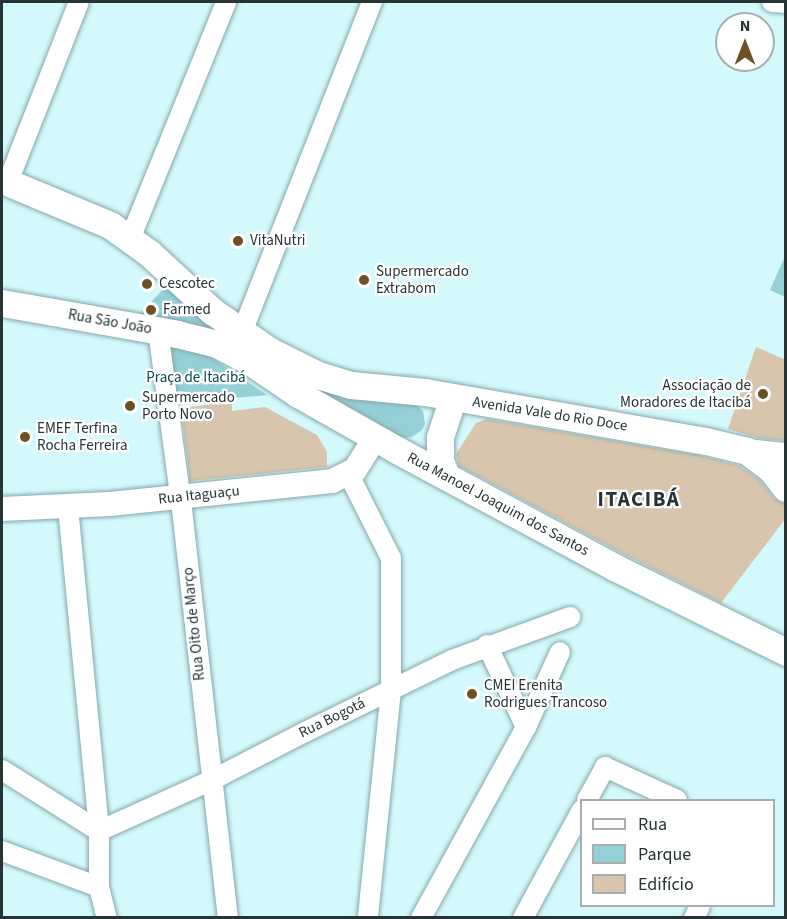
<!DOCTYPE html>
<html>
<head>
<meta charset="utf-8">
<style>
  body { margin:0 }
  #map { position:relative; width:787px; height:919px; overflow:hidden; background:#d4f9fd; font-family:"Source Sans 3",sans-serif }
  div>[style] { position:absolute }
  .green>* { inset:0; background:#95d0d6 }
  .building>* { inset:0; background:#d8c5ad }
  .roads { filter:drop-shadow(0 0 2px #84a7aa) drop-shadow(0 0 2px #84a7aa) }
  .minor>* { height:20px; margin:-10px; padding:0 10px; transform-origin:10px; border-radius:10px; background:#fff }
  .tertiary>* { height:24px; margin:-12px; padding:0 12px; transform-origin:12px; border-radius:12px; background:#fff }
  .secondary>* { height:27px; margin:-13.5px; padding:0 13.5px; transform-origin:13.5px; border-radius:13.5px; background:#fff }
  .dots>* { width:16px; height:16px; translate:-50% -50%; box-sizing:border-box; border:3px solid #fff; border-radius:50% }
  span { translate:-50% -50%; white-space:nowrap; text-align:center; line-height:1.15; -webkit-text-stroke:4.5px #fff; paint-order:stroke }
  .poi-label { font-size:15px; color:#263435 }
  .left { translate:0 -50%; text-align:left }
  .right { translate:-100% -50%; text-align:right }
  .street-label { font-size:15px; color:#263435 }
  .park-label { font-size:15px; color:#06484d }
  .district-label { font-size:21px; color:#263435; font-weight:700; letter-spacing:1.5px }
  .frame { position:absolute; inset:0; border:3px solid #263435; pointer-events:none }
  .legend { position:absolute; left:580px; top:799px; width:195px; height:108px; box-sizing:border-box; background:#fff; border:2px solid #a8aeae; margin:0; padding:8px 10px; list-style:none; font-size:18px; color:#263435 }
  .legend li { display:flex; align-items:center; gap:12px; height:30px }
  .legend b { width:30px; border:2px solid #a8aeae }
  .north { position:absolute; left:715px; top:12px; width:60px; height:60px; box-sizing:border-box; background:#fff; border:2px solid #a8aeae; border-radius:50%; rotate:0deg; font-size:16px; font-weight:700; line-height:24px; text-align:center; color:#263435 }
  .north::after { content:''; display:block; margin:auto; width:21px; height:27px; background:#6e5025; clip-path:polygon(50% 0,100% 100%,50% 72%,0 100%) }
</style>
</head>
<body>
<div id="map">
  <div class="green">
    <div style="clip-path:polygon(785px 256px,786px 297px,785px 297px,770px 290px)"></div>
    <div style="clip-path:polygon(169px 283px,313px 388px,347px 399px,414px 402px,423px 411px,425px 424px,422px 430px,412px 437px,401px 438px,137px 317px)"></div>
    <div style="clip-path:polygon(188px 342px,267px 395px,176px 403px,171px 349px,173px 346px)"></div>
  </div>
  <div class="building">
    <div style="clip-path:polygon(756px 347px,786px 360px,786px 441px,758px 438px,728px 429px)"></div>
    <div style="clip-path:polygon(232px 402px,232px 411px,265px 407px,317px 435px,327px 452px,327px 467px,190px 481px,181px 408px)"></div>
    <div style="clip-path:polygon(487px 419px,703px 456px,740px 466px,760px 480px,774px 498px,784px 503px,786px 518px,721px 603px,623px 554px,459px 466px,456px 454px,476px 423px)"></div>
  </div>
  <div class="roads">
    <div class="minor">
      <div style="left:772px;top:2px;width:14px;rotate:4deg"></div>
      <div style="left:8px;top:182px;width:193px;rotate:-68.5deg"></div>
      <div style="left:130px;top:239px;width:256px;rotate:-67.9deg"></div>
      <div style="left:158px;top:330px;width:181px;rotate:82.4deg"></div>
      <div style="left:182px;top:509px;width:412px;rotate:83.6deg"></div>
      <div style="left:242px;top:332px;width:355px;rotate:-68.5deg"></div>
      <div style="left:349px;top:475px;width:93px;rotate:63.2deg"></div>
      <div style="left:391px;top:558px;width:132px;rotate:90deg"></div>
      <div style="left:391px;top:690px;width:229px;rotate:95.8deg"></div>
      <div style="left:68px;top:507px;width:325px;rotate:84.5deg"></div>
      <div style="left:99px;top:831px;width:56px;rotate:90deg"></div>
      <div style="left:99px;top:887px;width:32px;rotate:76deg"></div>
      <div style="left:487px;top:645px;width:91px;rotate:64.6deg"></div>
      <div style="left:2px;top:770px;width:115px;rotate:32.2deg"></div>
      <div style="left:99px;top:831px;width:122px;rotate:-24.2deg"></div>
      <div style="left:210px;top:781px;width:107px;rotate:-27.3deg"></div>
      <div style="left:305px;top:732px;width:164px;rotate:-26.1deg"></div>
      <div style="left:452px;top:660px;width:126px;rotate:-20deg"></div>
      <div style="left:587px;top:800px;width:38px;rotate:-61deg"></div>
      <div style="left:605px;top:767px;width:79px;rotate:24.6deg"></div>
      <div style="left:2px;top:851px;width:103px;rotate:20.4deg"></div>
      <div style="left:421px;top:918px;width:218px;rotate:-61.2deg"></div>
      <div style="left:526px;top:727px;width:82px;rotate:-65.6deg"></div>
      <div style="left:523px;top:918px;width:123px;rotate:-61.4deg"></div>
      <div style="left:694px;top:918px;width:13px;rotate:-63deg"></div>
    </div>
    <div class="tertiary">
      <div style="left:747px;top:451px;width:39px;rotate:6deg"></div>
      <div style="left:2px;top:509px;width:108px;rotate:-2.7deg"></div>
      <div style="left:110px;top:504px;width:223px;rotate:-5.9deg"></div>
      <div style="left:332px;top:481px;width:25px;rotate:-26deg"></div>
      <div style="left:355px;top:470px;width:38px;rotate:-58deg"></div>
    </div>
    <div class="secondary">
      <div style="left:2px;top:180px;width:117px;rotate:22.6deg"></div>
      <div style="left:110px;top:225px;width:48px;rotate:35.7deg"></div>
      <div style="left:149px;top:253px;width:86px;rotate:42.6deg"></div>
      <div style="left:212px;top:311px;width:70px;rotate:34.6deg"></div>
      <div style="left:270px;top:351px;width:54px;rotate:26.6deg"></div>
      <div style="left:318px;top:375px;width:34px;rotate:17deg"></div>
      <div style="left:351px;top:385px;width:74px;rotate:5.4deg"></div>
      <div style="left:425px;top:392px;width:285px;rotate:9.9deg"></div>
      <div style="left:706px;top:441px;width:42px;rotate:13.7deg"></div>
      <div style="left:747px;top:451px;width:30px;rotate:37deg"></div>
      <div style="left:771px;top:469px;width:24px;rotate:52deg"></div>
      <div style="left:2px;top:303px;width:178px;rotate:10deg"></div>
      <div style="left:177px;top:334px;width:41px;rotate:14deg"></div>
      <div style="left:217px;top:344px;width:38px;rotate:28deg"></div>
      <div style="left:251px;top:362px;width:57px;rotate:34.2deg"></div>
      <div style="left:298px;top:394px;width:114px;rotate:29.5deg"></div>
      <div style="left:397px;top:450px;width:249px;rotate:28.3deg"></div>
      <div style="left:616px;top:568px;width:190px;rotate:26.3deg"></div>
      <div style="left:446px;top:475px;width:15px;rotate:-113deg"></div>
      <div style="left:440px;top:461px;width:24px;rotate:-90deg"></div>
      <div style="left:440px;top:437px;width:40px;rotate:-72deg"></div>
    </div>
  </div>
  <div class="dots">
    <div style="left:238px;top:241px;background:#6e5025"></div>
    <div style="left:364px;top:280px;background:#6e5025"></div>
    <div style="left:147px;top:284px;background:#6e5025"></div>
    <div style="left:151px;top:310px;background:#6e5025"></div>
    <div style="left:763px;top:394px;background:#6e5025"></div>
    <div style="left:130px;top:406px;background:#6e5025"></div>
    <div style="left:25px;top:437px;background:#6e5025"></div>
    <div style="left:472px;top:694px;background:#6e5025"></div>
  </div>
  <div class="poi-label">
    <span class="left" style="left:250px;top:241px">VitaNutri</span>
    <span class="left" style="left:376px;top:280px">Supermercado<br>Extrabom</span>
    <span class="left" style="left:159px;top:284px">Cescotec</span>
    <span class="left" style="left:163px;top:310px">Farmed</span>
    <span class="right" style="left:751px;top:394px">Associação de<br>Moradores de Itacibá</span>
    <span class="left" style="left:142px;top:406px">Supermercado<br>Porto Novo</span>
    <span class="left" style="left:37px;top:437px">EMEF Terfina<br>Rocha Ferreira</span>
    <span class="left" style="left:484px;top:694px">CMEI Erenita<br>Rodrigues Trancoso</span>
  </div>
  <div class="street-label">
    <span style="left:110px;top:322px;rotate:10deg">Rua São João</span>
    <span style="left:550px;top:414px;rotate:9deg">Avenida Vale do Rio Doce</span>
    <span style="left:199px;top:495px;rotate:-6deg">Rua Itaguaçu</span>
    <span style="left:498px;top:504px;rotate:28deg">Rua Manoel Joaquim dos Santos</span>
    <span style="left:194px;top:624px;rotate:-96deg">Rua Oito de Março</span>
    <span style="left:332px;top:718px;rotate:-26deg">Rua Bogotá</span>
  </div>
  <div class="park-label">
    <span style="left:196px;top:378px">Praça de Itacibá</span>
  </div>
  <div class="district-label">
    <span style="left:639px;top:499px">ITACIBÁ</span>
  </div>
  <div class="frame"></div>
  <ul class="legend">
  <li><b style="height:8px;background:#fff"></b>Rua</li>
  <li><b style="height:16px;background:#95d0d6"></b>Parque</li>
  <li><b style="height:16px;background:#d8c5ad"></b>Edifício</li>
  </ul>
  <div class="north">N</div>
</div>
</body>
</html>
